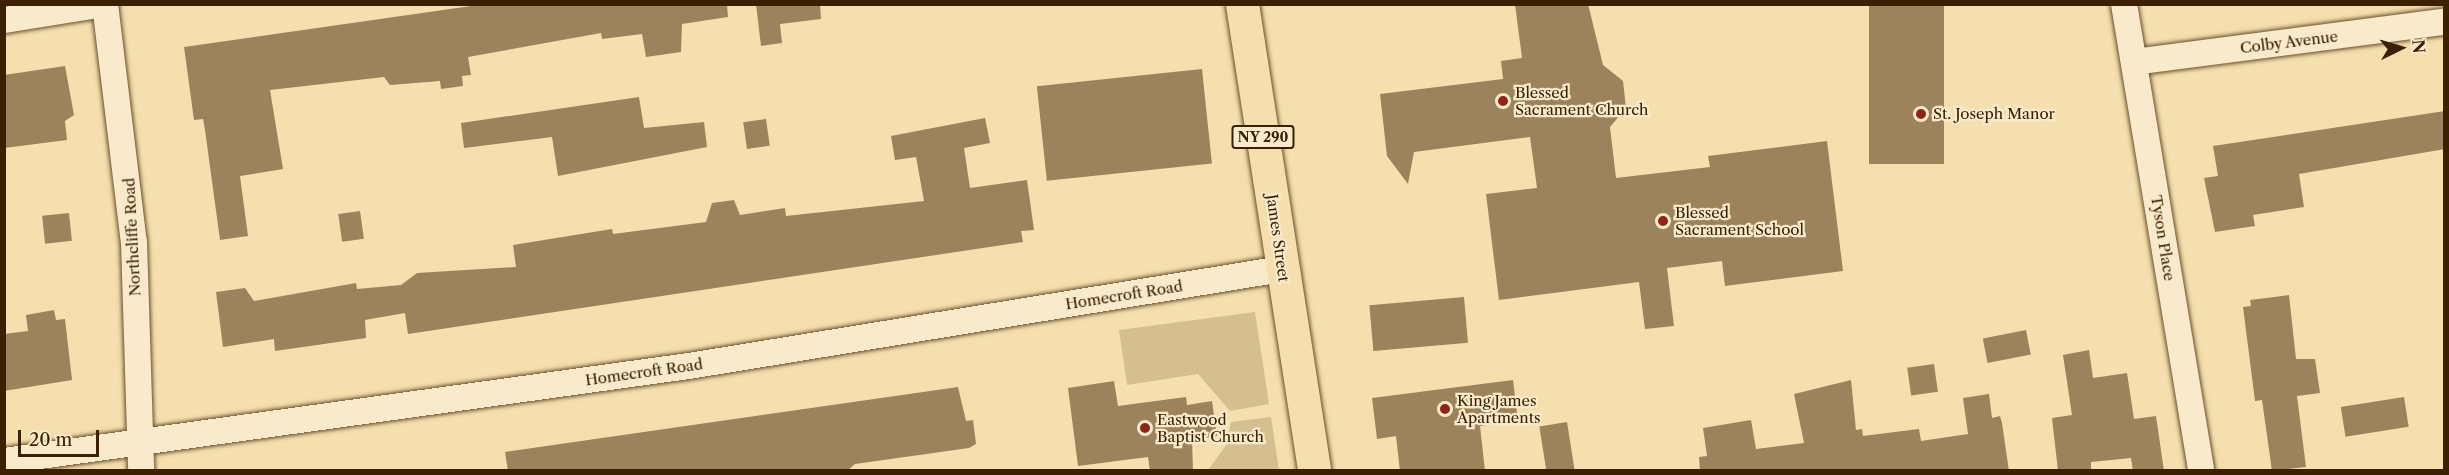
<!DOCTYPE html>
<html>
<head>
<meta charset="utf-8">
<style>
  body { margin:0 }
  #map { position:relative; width:2449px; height:475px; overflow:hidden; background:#f5dfae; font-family:"Libre Caslon Text",serif }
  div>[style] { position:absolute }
  .green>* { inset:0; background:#d5bf91 }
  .building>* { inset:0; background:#9c835b; transform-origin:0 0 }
  .roads { filter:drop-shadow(0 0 2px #6a502d) drop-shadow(0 0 2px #6a502d) }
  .minor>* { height:26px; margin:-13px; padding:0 13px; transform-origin:13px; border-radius:13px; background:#f8eaca }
  .primary>* { height:33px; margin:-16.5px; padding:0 16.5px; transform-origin:16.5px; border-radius:16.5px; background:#f5dfae }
  .dots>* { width:16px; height:16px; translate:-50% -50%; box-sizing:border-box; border:3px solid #f8eaca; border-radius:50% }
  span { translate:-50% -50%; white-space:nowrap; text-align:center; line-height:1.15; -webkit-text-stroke:4.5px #f8eaca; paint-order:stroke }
  .shield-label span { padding:2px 4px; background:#f8eaca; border:2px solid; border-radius:4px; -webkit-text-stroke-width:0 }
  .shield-label { font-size:14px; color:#3b2002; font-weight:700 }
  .street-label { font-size:15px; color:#3b2002 }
  .poi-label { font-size:15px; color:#3b2002 }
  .left { translate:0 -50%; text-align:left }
  .frame { position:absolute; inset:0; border:6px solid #3b2002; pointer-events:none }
  .north { position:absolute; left:2371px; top:18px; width:60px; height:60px; -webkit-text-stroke:4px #f8eaca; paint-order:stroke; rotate:85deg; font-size:16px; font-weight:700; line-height:24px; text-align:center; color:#3b2002 }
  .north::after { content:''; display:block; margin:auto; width:21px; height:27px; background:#3b2002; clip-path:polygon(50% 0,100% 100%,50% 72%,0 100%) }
  .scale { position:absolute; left:18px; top:430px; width:81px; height:27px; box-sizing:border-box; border:3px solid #3b2002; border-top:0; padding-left:8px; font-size:18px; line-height:21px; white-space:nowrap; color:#3b2002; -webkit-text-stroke:4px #f8eaca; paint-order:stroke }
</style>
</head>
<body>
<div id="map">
  <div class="green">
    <div style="clip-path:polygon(1255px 312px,1269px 404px,1230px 411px,1198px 374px,1127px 385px,1119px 330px)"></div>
    <div style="clip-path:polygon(1271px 417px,1279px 470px,1208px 470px,1227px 444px,1231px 422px)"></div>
  </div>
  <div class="building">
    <div style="clip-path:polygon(485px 4px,727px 4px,728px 17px,682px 24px,681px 52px,646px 57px,642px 34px,602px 39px,601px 33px,468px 57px,471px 75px,462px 76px,463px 86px,441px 89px,440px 81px,390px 85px,384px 77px,270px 90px,283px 169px,240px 176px,248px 236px,220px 240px,205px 130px,203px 119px,194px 120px,184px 47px)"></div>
    <div style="clip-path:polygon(756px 4px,820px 4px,821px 19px,780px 24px,782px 43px,761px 46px)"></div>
    <div style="clip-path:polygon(1515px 4px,1588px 4px,1603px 65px,1623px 81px,1626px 108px,1610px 127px,1616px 178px,1710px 167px,1708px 156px,1827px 141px,1843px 271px,1725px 286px,1722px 261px,1667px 268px,1674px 326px,1645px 329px,1639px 282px,1499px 300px,1486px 194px,1537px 188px,1530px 137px,1414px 152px,1408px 184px,1387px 156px,1380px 94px,1503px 79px,1501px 61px,1522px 58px)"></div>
    <div style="left:1869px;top:4px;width:75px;height:160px"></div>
    <div style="clip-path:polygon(65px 66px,74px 115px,65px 121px,67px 140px,4px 148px,4px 75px)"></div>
    <div style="left:1202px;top:69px;width:95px;height:166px;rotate:84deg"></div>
    <div style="clip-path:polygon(639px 97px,644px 128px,704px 122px,707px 147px,558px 176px,552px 137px,464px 148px,461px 123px)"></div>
    <div style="clip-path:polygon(2445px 111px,2445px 149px,2299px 174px,2304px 207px,2253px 215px,2255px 226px,2215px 232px,2204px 178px,2218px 176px,2213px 146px)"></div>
    <div style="clip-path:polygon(985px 118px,990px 143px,964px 148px,970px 188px,1027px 180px,1034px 230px,1021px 231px,1023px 242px,408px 334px,405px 313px,365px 320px,366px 338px,275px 351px,274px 339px,223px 347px,216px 292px,245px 288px,254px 301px,356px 283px,357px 289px,401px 285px,417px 273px,516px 267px,513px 245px,612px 229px,613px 234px,706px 222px,712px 203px,734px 200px,740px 215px,785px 208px,786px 216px,924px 201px,916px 157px,895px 160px,891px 136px)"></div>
    <div style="left:766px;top:119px;width:27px;height:23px;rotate:82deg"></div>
    <div style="left:360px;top:211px;width:28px;height:22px;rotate:82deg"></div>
    <div style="left:69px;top:213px;width:28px;height:27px;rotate:84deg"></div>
    <div style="clip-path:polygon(2289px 295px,2296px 359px,2315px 359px,2320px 393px,2297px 396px,2306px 467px,2272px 471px,2262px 400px,2255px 401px,2243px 307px,2251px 306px,2250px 300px)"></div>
    <div style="left:1464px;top:297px;width:46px;height:95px;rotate:85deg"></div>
    <div style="clip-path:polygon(54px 310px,56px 320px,65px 319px,72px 380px,4px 391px,4px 334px,28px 331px,26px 315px)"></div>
    <div style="left:2026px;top:330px;width:25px;height:44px;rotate:79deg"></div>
    <div style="clip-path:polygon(2089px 350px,2093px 378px,2127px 373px,2134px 419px,2156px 416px,2164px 471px,2133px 471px,2131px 458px,2091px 462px,2091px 471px,2058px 471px,2052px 418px,2072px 415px,2063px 355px)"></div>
    <div style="left:1934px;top:364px;width:28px;height:27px;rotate:82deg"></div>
    <div style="clip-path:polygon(1513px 380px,1518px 421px,1480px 426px,1485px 471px,1400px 471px,1396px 436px,1377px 439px,1372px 398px)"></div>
    <div style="clip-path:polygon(1851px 380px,1856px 430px,1862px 429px,1863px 436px,1919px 429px,1921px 441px,1968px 434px,1963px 398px,1989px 394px,1992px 418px,2000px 416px,2002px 423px,2009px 471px,1700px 471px,1699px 457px,1707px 456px,1703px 428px,1751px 420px,1756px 449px,1804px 443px,1794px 394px)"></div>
    <div style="clip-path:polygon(1114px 381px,1118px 406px,1186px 397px,1187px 405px,1212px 401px,1217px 436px,1192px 440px,1193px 471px,1150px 471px,1148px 457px,1078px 466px,1068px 388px)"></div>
    <div style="clip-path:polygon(958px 387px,966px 421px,973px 420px,976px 444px,969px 448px,855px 464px,847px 471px,508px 471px,505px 452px)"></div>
    <div style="left:2404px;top:397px;width:30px;height:64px;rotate:81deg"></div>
    <div style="left:1567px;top:422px;width:50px;height:28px;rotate:81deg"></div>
  </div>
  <div class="roads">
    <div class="minor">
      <div style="left:105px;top:4px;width:240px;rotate:83.1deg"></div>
      <div style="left:134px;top:242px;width:228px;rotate:88.2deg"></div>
      <div style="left:2124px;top:4px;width:472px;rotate:80.6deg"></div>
      <div style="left:4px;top:20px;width:101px;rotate:-9.1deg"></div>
      <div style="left:2134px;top:62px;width:313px;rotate:-7.4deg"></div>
      <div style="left:4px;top:461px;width:692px;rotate:-7.9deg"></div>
      <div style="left:689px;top:366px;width:601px;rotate:-9.29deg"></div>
    </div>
    <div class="primary">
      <div style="left:1242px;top:4px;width:472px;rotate:81.2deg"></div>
    </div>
  </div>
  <div class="dots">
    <div style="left:1503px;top:101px;background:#8f2418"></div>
    <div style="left:1921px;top:114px;background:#8f2418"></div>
    <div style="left:1663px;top:221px;background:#8f2418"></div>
    <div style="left:1445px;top:409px;background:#8f2418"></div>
    <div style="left:1145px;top:428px;background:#8f2418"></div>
  </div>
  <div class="shield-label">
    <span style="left:1263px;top:137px">NY 290</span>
  </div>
  <div class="street-label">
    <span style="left:2289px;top:42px;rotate:-7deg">Colby Avenue</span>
    <span style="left:132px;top:237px;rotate:-93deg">Northcliffe Road</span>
    <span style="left:1278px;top:238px;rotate:82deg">James Street</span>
    <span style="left:2163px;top:238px;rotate:81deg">Tyson Place</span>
    <span style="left:1124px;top:295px;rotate:-9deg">Homecroft Road</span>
    <span style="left:644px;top:372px;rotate:-8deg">Homecroft Road</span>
  </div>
  <div class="poi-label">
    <span class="left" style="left:1515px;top:101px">Blessed<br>Sacrament Church</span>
    <span class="left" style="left:1933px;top:114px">St. Joseph Manor</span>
    <span class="left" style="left:1675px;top:221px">Blessed<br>Sacrament School</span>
    <span class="left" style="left:1457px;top:409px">King James<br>Apartments</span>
    <span class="left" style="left:1157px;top:428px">Eastwood<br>Baptist Church</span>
  </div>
  <div class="frame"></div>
  <div class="north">N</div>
  <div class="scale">20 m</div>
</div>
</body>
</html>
